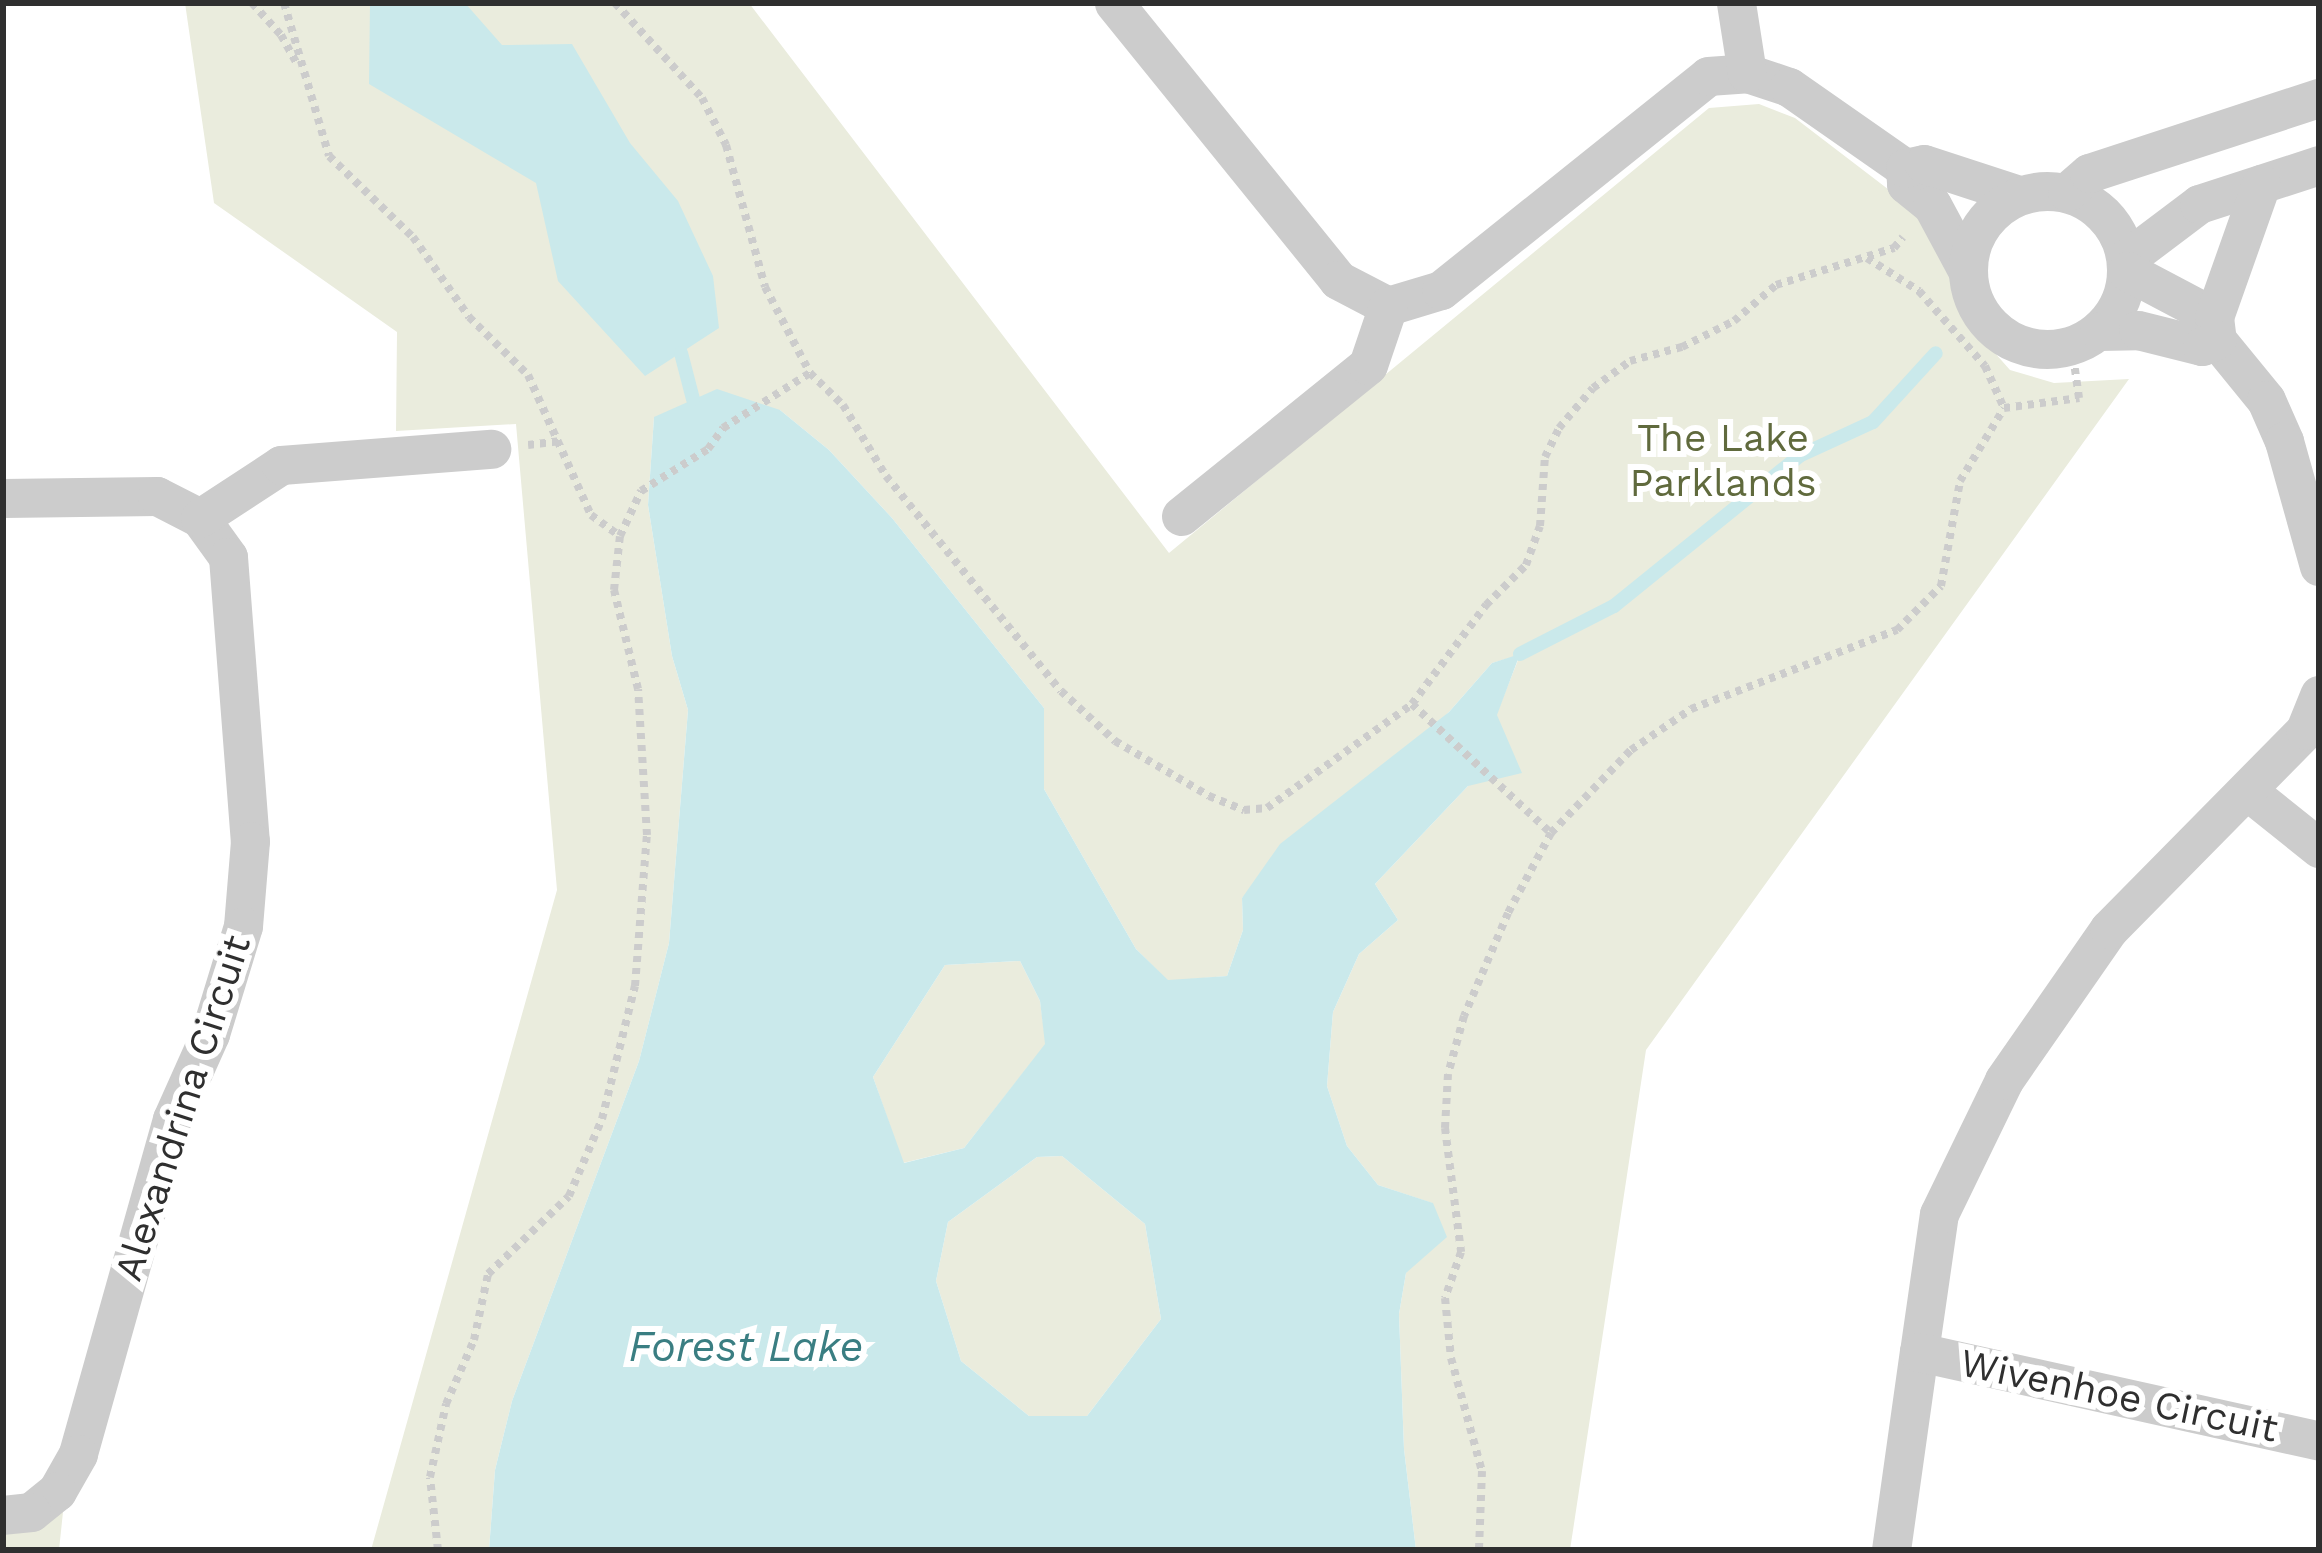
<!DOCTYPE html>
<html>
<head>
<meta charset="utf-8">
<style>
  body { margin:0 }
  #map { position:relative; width:2322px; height:1553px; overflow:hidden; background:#fff; font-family:"Work Sans",sans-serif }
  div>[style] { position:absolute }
  .green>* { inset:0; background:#eaecdd }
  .water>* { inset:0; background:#cae9eb }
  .stream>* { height:14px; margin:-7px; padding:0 7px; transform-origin:7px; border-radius:7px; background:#cae9eb }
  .path>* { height:8px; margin-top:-4px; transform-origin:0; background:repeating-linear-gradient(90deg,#ccc 0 6px,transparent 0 12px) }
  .street>* { height:39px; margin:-19.5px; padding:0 19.5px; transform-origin:19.5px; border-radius:19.5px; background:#ccc }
  .street>.ring { margin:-19.5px; padding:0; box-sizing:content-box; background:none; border:39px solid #ccc; border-radius:50% }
  span { translate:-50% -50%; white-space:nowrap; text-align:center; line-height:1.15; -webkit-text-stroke:12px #fff; paint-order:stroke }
  .park-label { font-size:39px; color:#606a3d }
  .street-label { font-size:39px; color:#2f2f2f }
  .water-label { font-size:42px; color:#3a7e82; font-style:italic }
  .frame { position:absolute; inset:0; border:6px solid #2f2f2f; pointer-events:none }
</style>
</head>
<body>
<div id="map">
  <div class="green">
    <div style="clip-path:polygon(185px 3px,749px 3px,1169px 553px,1709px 108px,1759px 104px,1795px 118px,1914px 209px,1947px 259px,1964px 318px,2010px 370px,2054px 383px,2129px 379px,1646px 1050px,1570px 1550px,1416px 1550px,1404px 1449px,1399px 1314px,1406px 1273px,1432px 1203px,1378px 1185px,1347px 1146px,1327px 1086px,1333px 1012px,1359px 954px,1398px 920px,1375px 884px,1468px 786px,1520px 655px,1492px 663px,1449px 712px,1242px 898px,1243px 930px,1227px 976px,1168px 981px,1136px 949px,1044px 789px,1044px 708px,892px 518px,829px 450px,780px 410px,654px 417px,648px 505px,672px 656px,688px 710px,669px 943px,639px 1061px,512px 1401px,495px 1470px,489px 1550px,371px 1550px,557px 890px,516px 424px,396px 431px,397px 332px,214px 203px)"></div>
    <div style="clip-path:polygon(1020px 961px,1040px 1001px,1046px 1044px,964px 1148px,903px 1163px,873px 1077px,945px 965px)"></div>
    <div style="clip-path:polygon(1062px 1156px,1145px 1224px,1161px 1319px,1087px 1416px,1029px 1416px,961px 1361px,936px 1281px,948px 1222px,1037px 1157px)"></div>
    <div style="clip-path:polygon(63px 1512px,59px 1550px,3px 1550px,3px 1529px)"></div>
  </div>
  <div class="water">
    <div style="clip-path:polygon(370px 3px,465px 3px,502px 45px,572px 44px,630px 143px,678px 201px,713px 276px,719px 328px,645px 376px,558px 281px,536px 183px,369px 84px)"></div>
    <div style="clip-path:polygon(evenodd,717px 389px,780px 410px,829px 450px,892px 518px,1044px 708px,1044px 789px,1136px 949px,1168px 980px,1227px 976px,1243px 930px,1242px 898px,1280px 844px,1449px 712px,1492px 663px,1520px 654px,1497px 715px,1522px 773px,1468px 786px,1375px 884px,1398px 920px,1359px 954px,1333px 1012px,1327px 1086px,1347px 1146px,1378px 1185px,1433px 1203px,1447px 1237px,1406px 1273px,1399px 1314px,1404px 1449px,1416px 1550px,489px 1550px,495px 1470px,512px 1401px,639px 1061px,669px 943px,688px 710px,672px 656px,648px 505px,654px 417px,717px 389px,1020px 961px,1040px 1001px,1045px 1044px,964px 1148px,904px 1163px,873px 1077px,945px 965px,1020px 961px,717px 389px,1062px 1156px,1145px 1224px,1161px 1319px,1087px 1416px,1029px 1416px,961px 1361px,936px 1281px,948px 1222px,1037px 1157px,1062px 1156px)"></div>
  </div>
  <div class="stream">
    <div style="left:681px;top:353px;width:48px;rotate:75.4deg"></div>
    <div style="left:1520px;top:654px;width:106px;rotate:-27.1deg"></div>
    <div style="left:1614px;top:606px;width:238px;rotate:-39deg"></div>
    <div style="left:1799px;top:456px;width:81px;rotate:-24.7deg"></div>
    <div style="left:1873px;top:422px;width:93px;rotate:-47.6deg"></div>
  </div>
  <div class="path">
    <div style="left:252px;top:3px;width:43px;rotate:47.8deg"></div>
    <div style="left:281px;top:35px;width:33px;rotate:61deg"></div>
    <div style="left:284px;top:3px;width:159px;rotate:73.6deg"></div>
    <div style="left:329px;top:156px;width:117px;rotate:44deg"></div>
    <div style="left:413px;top:237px;width:98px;rotate:55deg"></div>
    <div style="left:469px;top:317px;width:83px;rotate:44.5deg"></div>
    <div style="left:528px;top:375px;width:154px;rotate:65.8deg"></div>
    <div style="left:591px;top:515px;width:36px;rotate:36deg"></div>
    <div style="left:615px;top:3px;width:129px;rotate:47.5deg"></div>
    <div style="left:702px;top:98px;width:53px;rotate:62.9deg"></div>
    <div style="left:726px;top:145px;width:147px;rotate:74.6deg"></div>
    <div style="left:765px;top:287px;width:97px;rotate:62.4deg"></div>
    <div style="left:810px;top:373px;width:46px;rotate:44.1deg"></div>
    <div style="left:843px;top:405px;width:83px;rotate:58.8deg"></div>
    <div style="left:886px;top:476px;width:277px;rotate:50.9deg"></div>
    <div style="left:1061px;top:691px;width:74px;rotate:42.8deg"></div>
    <div style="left:1115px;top:741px;width:109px;rotate:30.3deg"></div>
    <div style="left:1209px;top:796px;width:38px;rotate:22deg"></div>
    <div style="left:1244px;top:810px;width:23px;rotate:-5deg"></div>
    <div style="left:1267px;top:808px;width:178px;rotate:-35.6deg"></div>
    <div style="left:1412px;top:704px;width:190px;rotate:42.9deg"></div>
    <div style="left:1551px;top:833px;width:91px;rotate:118.3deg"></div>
    <div style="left:1508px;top:913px;width:112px;rotate:113.1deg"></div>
    <div style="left:1464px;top:1016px;width:60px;rotate:105.4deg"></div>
    <div style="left:1448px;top:1074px;width:54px;rotate:93.2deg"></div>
    <div style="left:1445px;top:1128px;width:125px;rotate:82.6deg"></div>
    <div style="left:1461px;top:1252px;width:49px;rotate:109.2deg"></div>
    <div style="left:1445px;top:1298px;width:60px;rotate:84.3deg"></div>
    <div style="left:1451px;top:1358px;width:117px;rotate:74.7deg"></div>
    <div style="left:1482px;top:1471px;width:79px;rotate:92.2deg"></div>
    <div style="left:1867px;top:258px;width:62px;rotate:32.4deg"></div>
    <div style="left:1919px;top:291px;width:100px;rotate:48.7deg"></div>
    <div style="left:1985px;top:366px;width:46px;rotate:65.7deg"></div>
    <div style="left:528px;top:445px;width:33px;rotate:-7deg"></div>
    <div style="left:1412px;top:704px;width:124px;rotate:-53.2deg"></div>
    <div style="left:1486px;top:605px;width:57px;rotate:-45deg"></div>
    <div style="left:1526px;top:565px;width:41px;rotate:-70.3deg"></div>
    <div style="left:1540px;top:526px;width:69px;rotate:-85.9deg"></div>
    <div style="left:1545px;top:457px;width:32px;rotate:-64deg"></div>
    <div style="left:1559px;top:428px;width:52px;rotate:-49.6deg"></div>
    <div style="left:1593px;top:388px;width:46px;rotate:-36.1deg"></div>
    <div style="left:1630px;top:361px;width:54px;rotate:-15.1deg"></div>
    <div style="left:1682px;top:347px;width:58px;rotate:-26.6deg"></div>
    <div style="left:1734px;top:321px;width:55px;rotate:-40.6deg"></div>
    <div style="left:1776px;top:285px;width:124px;rotate:-17.4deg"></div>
    <div style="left:1894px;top:248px;width:14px;rotate:-51deg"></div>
    <div style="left:1551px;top:833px;width:115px;rotate:-46.1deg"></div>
    <div style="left:1631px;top:750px;width:73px;rotate:-34.3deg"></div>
    <div style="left:1691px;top:709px;width:221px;rotate:-21deg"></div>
    <div style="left:1897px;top:630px;width:62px;rotate:-45deg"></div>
    <div style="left:1941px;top:586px;width:107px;rotate:-79.7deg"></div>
    <div style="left:1960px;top:481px;width:85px;rotate:-58.9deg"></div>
    <div style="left:2004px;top:408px;width:76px;rotate:-7.6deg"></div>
    <div style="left:2079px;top:398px;width:34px;rotate:-98deg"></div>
    <div style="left:438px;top:1550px;width:73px;rotate:-96.3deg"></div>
    <div style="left:430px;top:1477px;width:75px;rotate:-77.6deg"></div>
    <div style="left:446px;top:1404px;width:70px;rotate:-66.4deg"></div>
    <div style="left:474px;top:1340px;width:67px;rotate:-78deg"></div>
    <div style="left:488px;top:1274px;width:112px;rotate:-43.9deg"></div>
    <div style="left:569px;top:1196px;width:84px;rotate:-66.8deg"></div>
    <div style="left:602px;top:1119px;width:137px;rotate:-76.1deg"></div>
    <div style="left:635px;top:986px;width:151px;rotate:-85.5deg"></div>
    <div style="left:647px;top:835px;width:146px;rotate:-93.5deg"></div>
    <div style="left:638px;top:689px;width:102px;rotate:-103.6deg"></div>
    <div style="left:614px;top:590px;width:54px;rotate:-83.7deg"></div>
    <div style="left:620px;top:536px;width:50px;rotate:-65deg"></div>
    <div style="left:641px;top:491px;width:79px;rotate:-32.1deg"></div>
    <div style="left:708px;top:449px;width:26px;rotate:-54deg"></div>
    <div style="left:723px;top:428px;width:103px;rotate:-32.3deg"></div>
  </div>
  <div class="street">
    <div style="left:1114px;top:3px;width:356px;rotate:51deg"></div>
    <div style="left:1338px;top:280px;width:56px;rotate:27.5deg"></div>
    <div style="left:1388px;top:306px;width:55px;rotate:-16.8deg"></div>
    <div style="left:1441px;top:290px;width:342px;rotate:-38.7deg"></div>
    <div style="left:1708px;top:76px;width:39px;rotate:-4deg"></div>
    <div style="left:1747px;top:73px;width:44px;rotate:18.4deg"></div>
    <div style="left:1789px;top:87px;width:141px;rotate:34.9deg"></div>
    <div style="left:1905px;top:168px;width:16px;rotate:86deg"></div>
    <div style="left:1906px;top:184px;width:33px;rotate:39deg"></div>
    <div style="left:1932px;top:205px;width:74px;rotate:61.7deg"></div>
    <div style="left:1736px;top:3px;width:71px;rotate:81.1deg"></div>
    <div style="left:1905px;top:168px;width:19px;rotate:-12deg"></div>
    <div style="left:1924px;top:164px;width:100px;rotate:18.1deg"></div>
    <div class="ring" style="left:1968px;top:191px;width:119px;height:119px"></div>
    <div style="left:2067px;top:192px;width:29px;rotate:-41deg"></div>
    <div style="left:2089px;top:173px;width:242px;rotate:-18.1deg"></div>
    <div style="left:2126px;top:259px;width:91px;rotate:-37deg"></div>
    <div style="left:2199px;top:204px;width:126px;rotate:-18deg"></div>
    <div style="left:2127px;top:271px;width:98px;rotate:27.9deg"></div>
    <div style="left:2214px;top:317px;width:23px;rotate:83deg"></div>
    <div style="left:2217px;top:340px;width:77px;rotate:50.8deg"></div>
    <div style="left:2266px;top:400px;width:45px;rotate:66.3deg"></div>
    <div style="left:2284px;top:441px;width:130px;rotate:74.4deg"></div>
    <div style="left:2214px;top:317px;width:141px;rotate:-70.5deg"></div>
    <div style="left:2099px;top:331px;width:39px;rotate:-1deg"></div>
    <div style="left:2138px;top:330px;width:66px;rotate:14deg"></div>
    <div style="left:2202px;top:346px;width:16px;rotate:-22deg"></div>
    <div style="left:3px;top:498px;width:154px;rotate:-0.7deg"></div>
    <div style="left:157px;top:496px;width:48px;rotate:27.1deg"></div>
    <div style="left:200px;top:518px;width:48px;rotate:54.3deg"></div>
    <div style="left:228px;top:557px;width:285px;rotate:85.6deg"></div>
    <div style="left:250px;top:841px;width:85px;rotate:94.7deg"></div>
    <div style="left:243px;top:926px;width:113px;rotate:107deg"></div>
    <div style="left:210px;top:1034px;width:93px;rotate:114.1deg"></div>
    <div style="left:172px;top:1119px;width:348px;rotate:105.7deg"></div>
    <div style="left:78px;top:1454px;width:43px;rotate:119.6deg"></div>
    <div style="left:57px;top:1491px;width:33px;rotate:141deg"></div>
    <div style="left:31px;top:1512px;width:28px;rotate:174deg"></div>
    <div style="left:1181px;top:516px;width:240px;rotate:-38.9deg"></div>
    <div style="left:1368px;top:365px;width:62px;rotate:-71.3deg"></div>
    <div style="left:200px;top:518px;width:97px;rotate:-33.2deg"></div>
    <div style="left:281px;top:465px;width:211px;rotate:-4.4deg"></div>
    <div style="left:2249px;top:792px;width:90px;rotate:38.7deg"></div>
    <div style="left:1919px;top:1352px;width:139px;rotate:-81.8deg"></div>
    <div style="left:1939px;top:1214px;width:149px;rotate:-64.1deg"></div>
    <div style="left:2004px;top:1080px;width:184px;rotate:-55.2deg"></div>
    <div style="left:2109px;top:929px;width:279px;rotate:-45.4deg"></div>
    <div style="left:2305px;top:730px;width:38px;rotate:-68deg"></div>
    <div style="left:1891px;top:1550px;width:200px;rotate:-82deg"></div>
    <div style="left:1919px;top:1352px;width:410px;rotate:12.5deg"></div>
  </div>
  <div class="park-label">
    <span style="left:1723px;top:461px">The Lake<br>Parklands</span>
  </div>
  <div class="street-label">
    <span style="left:183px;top:1108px;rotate:-72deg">Alexandrina Circuit</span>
    <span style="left:2119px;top:1396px;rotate:12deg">Wivenhoe Circuit</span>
  </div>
  <div class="water-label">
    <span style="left:746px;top:1347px">Forest Lake</span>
  </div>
  <div class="frame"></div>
</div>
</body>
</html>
